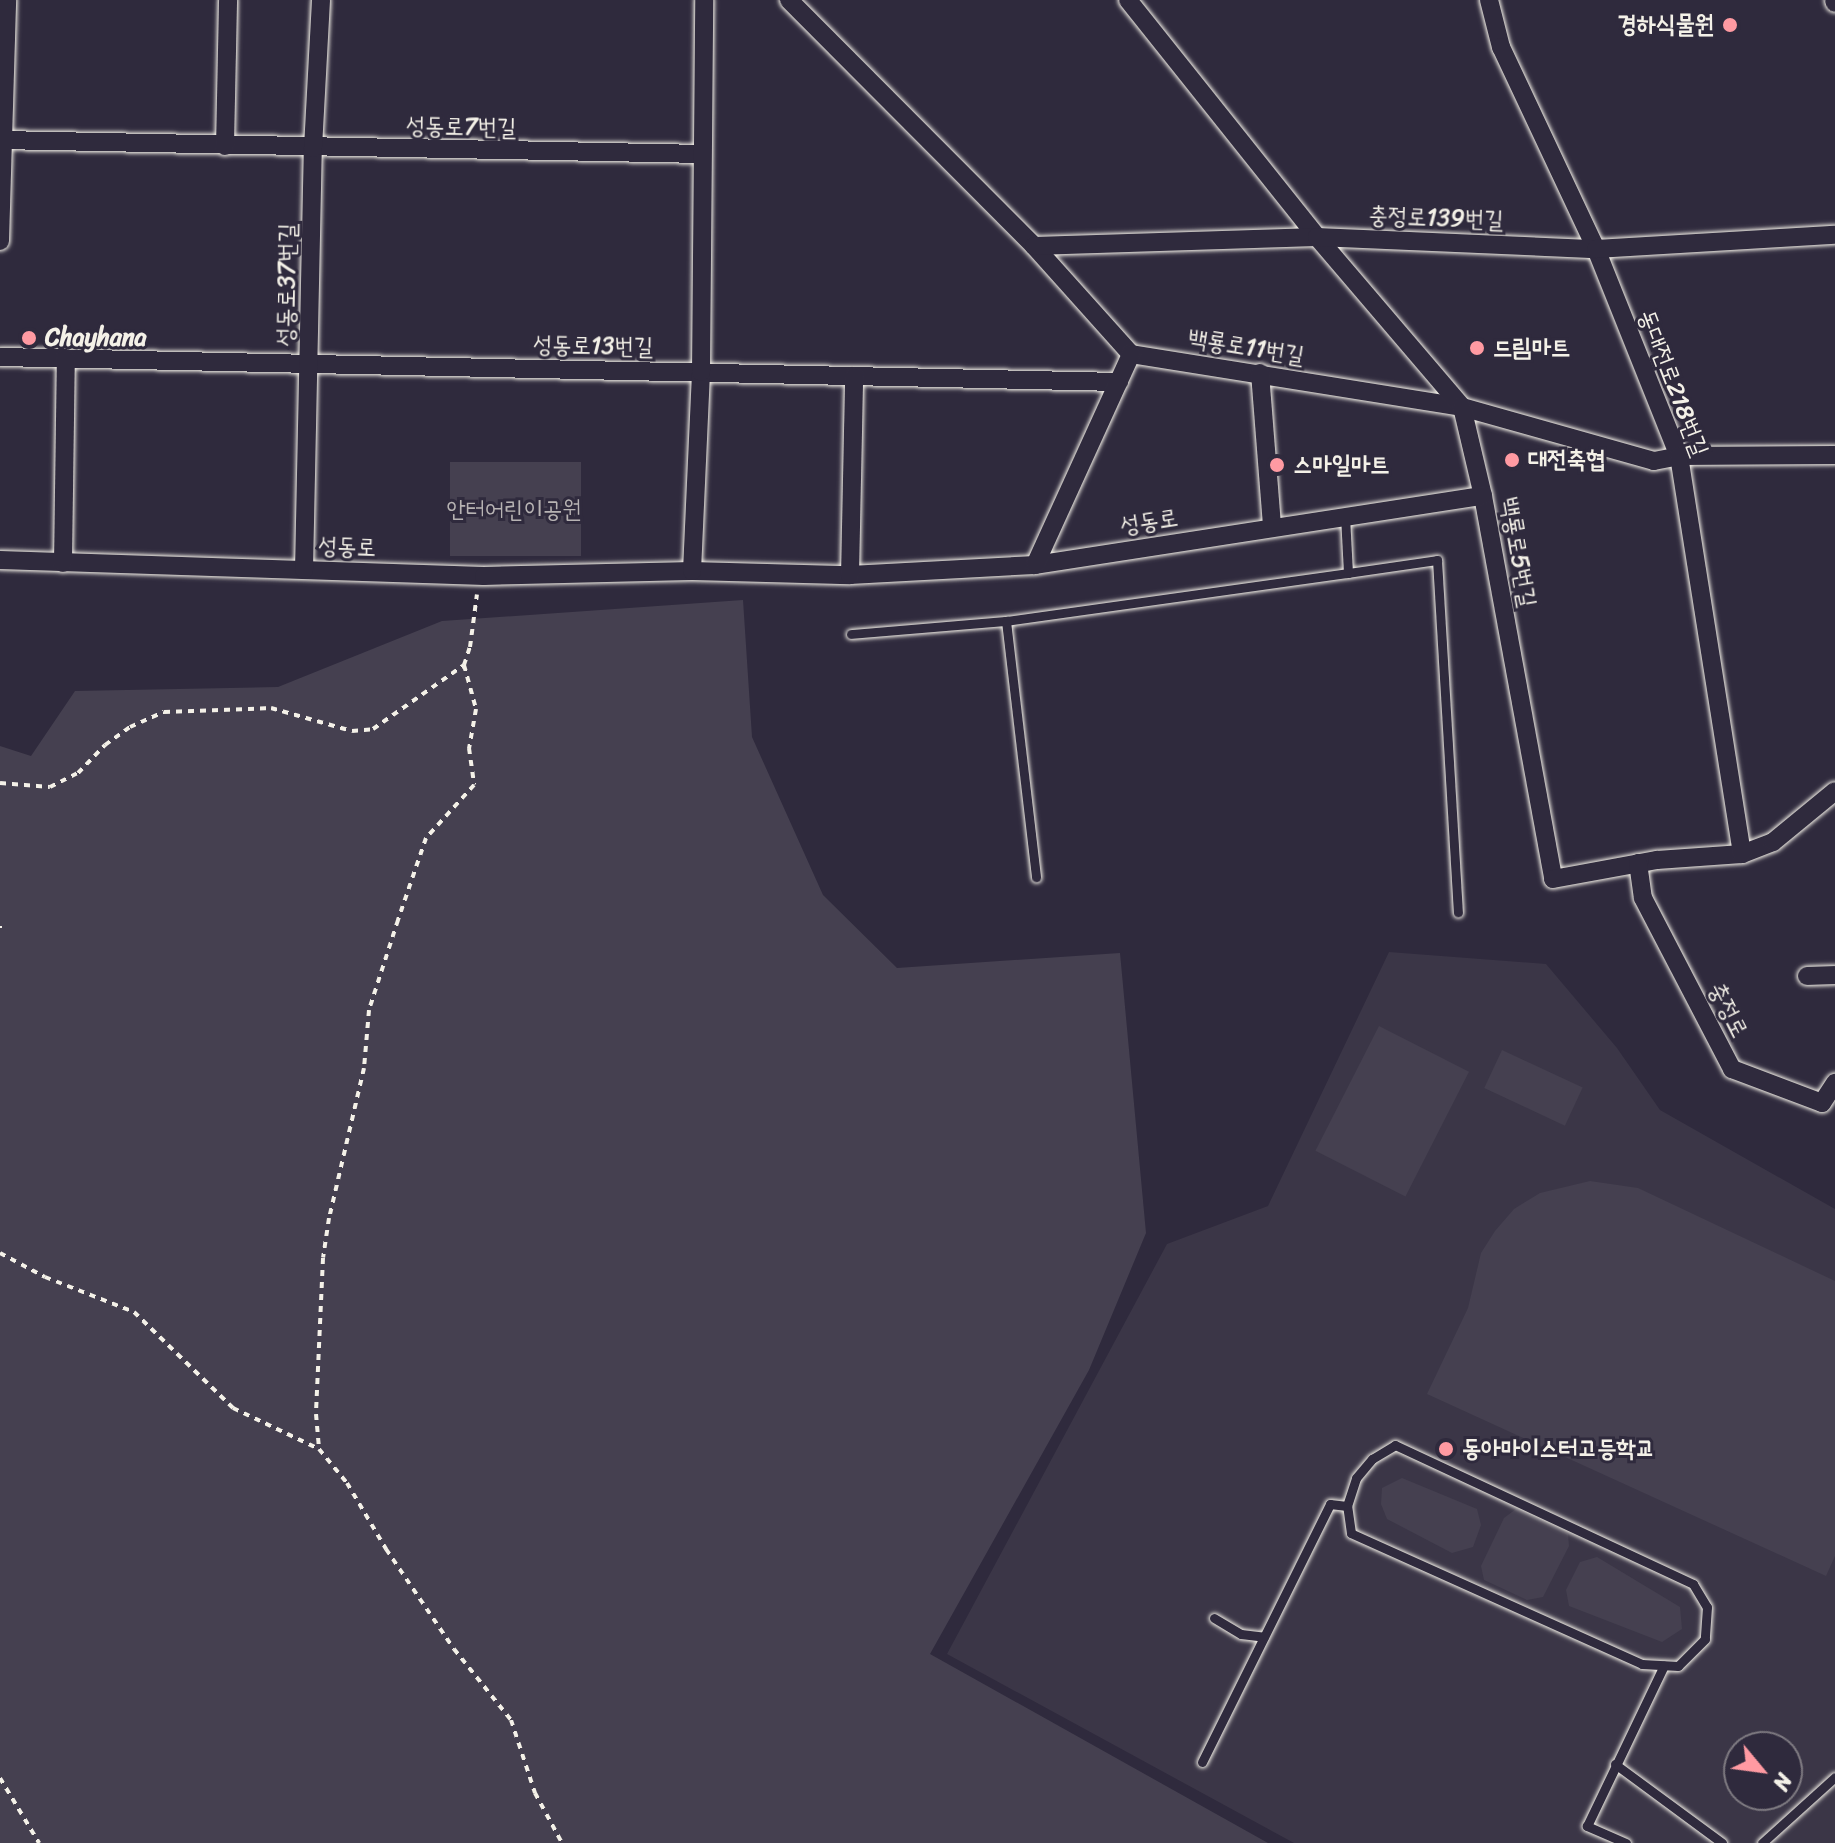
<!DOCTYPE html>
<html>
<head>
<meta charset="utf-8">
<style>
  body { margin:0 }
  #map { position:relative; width:1835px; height:1843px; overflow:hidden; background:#2f2a3d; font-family:Sriracha,"Poor Story",sans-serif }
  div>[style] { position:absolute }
  .built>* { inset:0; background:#3b3647 }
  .green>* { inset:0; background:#454050; transform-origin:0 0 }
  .path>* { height:4px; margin-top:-2px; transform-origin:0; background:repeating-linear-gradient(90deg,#f4f1e8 0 6px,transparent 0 12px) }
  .roads { filter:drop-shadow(0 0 2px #f4f1e8) drop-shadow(0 0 2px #f4f1e8) }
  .lane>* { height:9px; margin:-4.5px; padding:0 4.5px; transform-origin:4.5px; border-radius:4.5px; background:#2f2a3d }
  .street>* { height:18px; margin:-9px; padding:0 9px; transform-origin:9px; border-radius:9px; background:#2f2a3d }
  .dots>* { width:22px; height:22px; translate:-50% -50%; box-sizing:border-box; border:4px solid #2f2a3d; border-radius:50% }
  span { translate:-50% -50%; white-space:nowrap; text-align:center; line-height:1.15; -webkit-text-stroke:6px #2f2a3d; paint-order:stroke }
  .poi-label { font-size:24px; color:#f4f1e8; font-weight:700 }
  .right { translate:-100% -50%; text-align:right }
  .left { translate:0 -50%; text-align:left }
  .street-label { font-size:24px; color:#f4f1e8 }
  .park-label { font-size:24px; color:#b7b3b3 }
  .north { position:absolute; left:1723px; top:1731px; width:80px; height:80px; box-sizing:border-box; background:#2f2a3d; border:2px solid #7e7a81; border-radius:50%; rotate:119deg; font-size:22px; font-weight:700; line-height:32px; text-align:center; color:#f4f1e8 }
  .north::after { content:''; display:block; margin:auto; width:28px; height:36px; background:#ff9aa2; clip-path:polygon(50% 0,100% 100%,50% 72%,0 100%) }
</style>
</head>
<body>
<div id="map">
  <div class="built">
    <div style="clip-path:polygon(evenodd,1389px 952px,1546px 964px,1617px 1048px,1660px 1110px,1835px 1209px,1835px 1843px,1294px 1843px,947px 1654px,1167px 1244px,1268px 1206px,1389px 952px,1739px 1747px,1787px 1747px,1787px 1795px,1739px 1795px,1739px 1747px)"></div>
  </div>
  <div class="green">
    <div style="left:450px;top:462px;width:131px;height:94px"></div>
    <div style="clip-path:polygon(743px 600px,752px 737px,823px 895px,897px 968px,1120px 953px,1146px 1233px,1089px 1370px,930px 1654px,1268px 1843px,0 1843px,0 746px,31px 756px,75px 691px,278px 687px,442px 621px)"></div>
    <div style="left:1379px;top:1026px;width:101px;height:140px;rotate:27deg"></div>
    <div style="left:1502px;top:1050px;width:89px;height:42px;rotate:25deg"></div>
    <div style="clip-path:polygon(1590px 1181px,1638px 1188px,1835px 1281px,1835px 1556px,1826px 1576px,1427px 1394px,1468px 1308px,1481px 1253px,1495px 1231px,1514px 1209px,1540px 1193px)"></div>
    <div style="clip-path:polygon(1402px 1478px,1477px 1509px,1481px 1525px,1473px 1547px,1452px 1553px,1387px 1519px,1381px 1504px,1382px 1488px)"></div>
    <div style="clip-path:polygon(1516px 1509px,1568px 1534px,1569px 1546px,1543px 1597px,1527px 1600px,1484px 1580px,1481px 1566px,1504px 1518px)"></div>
    <div style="clip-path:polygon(1597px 1557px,1680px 1607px,1682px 1629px,1662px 1642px,1569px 1606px,1566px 1590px,1580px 1562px)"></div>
  </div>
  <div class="path">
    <div style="left:464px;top:665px;width:46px;rotate:74.7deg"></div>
    <div style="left:476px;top:709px;width:40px;rotate:100deg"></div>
    <div style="left:469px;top:748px;width:37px;rotate:82deg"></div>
    <div style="left:474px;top:785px;width:72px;rotate:132.2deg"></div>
    <div style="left:426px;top:838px;width:87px;rotate:108.9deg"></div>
    <div style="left:398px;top:920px;width:95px;rotate:107.9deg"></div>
    <div style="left:369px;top:1010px;width:58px;rotate:94.9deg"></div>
    <div style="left:364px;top:1068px;width:154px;rotate:103.1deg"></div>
    <div style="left:329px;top:1218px;width:40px;rotate:98.5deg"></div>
    <div style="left:323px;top:1258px;width:156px;rotate:92.6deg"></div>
    <div style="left:316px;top:1414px;width:35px;rotate:85deg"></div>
    <div style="left:319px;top:1449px;width:44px;rotate:50.5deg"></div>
    <div style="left:347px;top:1483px;width:77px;rotate:59.4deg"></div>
    <div style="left:386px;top:1549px;width:121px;rotate:55.8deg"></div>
    <div style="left:454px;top:1649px;width:91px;rotate:51.2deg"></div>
    <div style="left:511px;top:1720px;width:77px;rotate:71.8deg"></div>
    <div style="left:535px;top:1793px;width:57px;rotate:61.6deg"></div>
    <div style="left:0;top:783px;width:50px;rotate:4.6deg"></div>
    <div style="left:50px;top:787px;width:31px;rotate:-27deg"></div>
    <div style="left:78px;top:773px;width:39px;rotate:-46deg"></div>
    <div style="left:105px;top:745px;width:31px;rotate:-36deg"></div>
    <div style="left:130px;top:727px;width:37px;rotate:-24deg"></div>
    <div style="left:164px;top:712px;width:107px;rotate:-2.1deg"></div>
    <div style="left:271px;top:708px;width:84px;rotate:15.9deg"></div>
    <div style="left:352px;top:731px;width:21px;rotate:-5deg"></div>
    <div style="left:373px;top:729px;width:111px;rotate:-35.1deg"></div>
    <div style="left:464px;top:665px;width:19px;rotate:-72deg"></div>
    <div style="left:470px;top:647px;width:53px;rotate:-82.5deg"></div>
    <div style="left:0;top:926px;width:2px;rotate:90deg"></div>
    <div style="left:0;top:1253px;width:51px;rotate:28.1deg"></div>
    <div style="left:45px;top:1277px;width:96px;rotate:21.5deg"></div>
    <div style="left:134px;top:1312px;width:138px;rotate:44.1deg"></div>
    <div style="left:233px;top:1408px;width:95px;rotate:25.5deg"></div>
    <div style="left:0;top:1778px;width:76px;rotate:59deg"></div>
  </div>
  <div class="roads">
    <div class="lane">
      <div style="left:1348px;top:573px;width:90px;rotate:-8.3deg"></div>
      <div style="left:1437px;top:560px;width:353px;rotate:86.6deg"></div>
      <div style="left:1006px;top:621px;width:258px;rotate:83.3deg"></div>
      <div style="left:851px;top:634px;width:156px;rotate:-4.8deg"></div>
      <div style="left:1006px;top:621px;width:345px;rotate:-8deg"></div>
      <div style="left:1348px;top:573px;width:57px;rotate:-93deg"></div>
      <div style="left:1395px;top:1445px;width:329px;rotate:25deg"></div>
      <div style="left:1693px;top:1584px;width:27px;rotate:59deg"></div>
      <div style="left:1707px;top:1607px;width:32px;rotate:94deg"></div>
      <div style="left:1705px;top:1639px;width:38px;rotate:135deg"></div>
      <div style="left:1678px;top:1666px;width:36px;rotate:-177deg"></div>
      <div style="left:1642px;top:1664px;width:319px;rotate:-155.8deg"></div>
      <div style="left:1351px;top:1533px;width:27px;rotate:-98deg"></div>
      <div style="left:1347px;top:1506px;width:29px;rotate:-72deg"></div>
      <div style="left:1356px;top:1478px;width:25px;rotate:-50deg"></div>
      <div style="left:1372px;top:1459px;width:27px;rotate:-31deg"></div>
      <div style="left:1214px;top:1618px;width:31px;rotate:31deg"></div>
      <div style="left:1241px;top:1634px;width:23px;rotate:7deg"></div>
      <div style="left:1202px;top:1762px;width:288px;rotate:-63.6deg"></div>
      <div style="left:1330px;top:1504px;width:17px;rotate:7deg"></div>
      <div style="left:1615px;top:1764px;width:133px;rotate:36.4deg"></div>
      <div style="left:1626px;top:1843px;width:43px;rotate:-156.4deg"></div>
      <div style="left:1587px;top:1826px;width:178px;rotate:-64.4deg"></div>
      <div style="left:1762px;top:1843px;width:98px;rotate:-42.1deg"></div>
    </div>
    <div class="street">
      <div style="left:789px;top:0;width:347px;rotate:45.1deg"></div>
      <div style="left:1034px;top:246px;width:145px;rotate:48.1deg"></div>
      <div style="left:1131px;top:354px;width:335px;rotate:9.1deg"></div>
      <div style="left:1462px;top:407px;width:199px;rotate:15.7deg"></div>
      <div style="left:1654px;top:461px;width:25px;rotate:-11deg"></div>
      <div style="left:1679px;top:456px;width:156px;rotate:-0.4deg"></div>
      <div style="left:1128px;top:0;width:303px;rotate:51.4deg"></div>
      <div style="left:1317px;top:237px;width:223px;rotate:49.5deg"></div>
      <div style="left:1462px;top:407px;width:91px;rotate:76.7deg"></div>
      <div style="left:1483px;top:496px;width:389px;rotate:79.6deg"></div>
      <div style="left:1553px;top:879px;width:106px;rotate:-10.4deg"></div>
      <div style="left:1657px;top:860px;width:85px;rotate:-4deg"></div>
      <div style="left:1742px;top:854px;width:33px;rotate:-21deg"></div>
      <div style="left:1773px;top:842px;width:80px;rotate:-39.4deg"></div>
      <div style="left:1489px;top:0;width:49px;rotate:75.7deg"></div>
      <div style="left:1501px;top:47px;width:223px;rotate:64.8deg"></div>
      <div style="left:1596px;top:249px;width:223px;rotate:68.2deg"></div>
      <div style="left:1679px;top:456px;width:403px;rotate:81deg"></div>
      <div style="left:1834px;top:0;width:3px;rotate:72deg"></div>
      <div style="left:0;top:140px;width:701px;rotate:1.14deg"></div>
      <div style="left:225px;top:146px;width:146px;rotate:-88.8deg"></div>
      <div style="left:0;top:241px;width:241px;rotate:-88.3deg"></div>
      <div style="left:1034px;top:246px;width:283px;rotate:-1.8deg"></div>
      <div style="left:1317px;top:237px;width:279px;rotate:2.5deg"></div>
      <div style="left:1596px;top:249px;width:239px;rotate:-3.4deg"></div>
      <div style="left:0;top:357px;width:1119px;rotate:1.28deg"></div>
      <div style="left:1260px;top:373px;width:154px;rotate:85.5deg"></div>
      <div style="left:0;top:560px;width:484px;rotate:1.9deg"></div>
      <div style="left:484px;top:576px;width:208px;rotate:-1.4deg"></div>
      <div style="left:692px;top:571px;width:158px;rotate:1.5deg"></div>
      <div style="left:850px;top:575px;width:185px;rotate:-3.1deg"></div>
      <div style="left:1035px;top:565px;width:453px;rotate:-8.8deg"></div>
      <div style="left:63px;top:563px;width:205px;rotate:-89.2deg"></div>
      <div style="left:1035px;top:565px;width:232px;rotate:-65.5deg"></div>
      <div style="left:304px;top:570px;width:422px;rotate:-88.8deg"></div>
      <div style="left:313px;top:148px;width:148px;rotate:-86.9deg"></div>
      <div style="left:692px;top:571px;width:199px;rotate:-87.4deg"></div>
      <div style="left:701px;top:372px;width:372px;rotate:-89.5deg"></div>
      <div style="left:850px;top:575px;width:199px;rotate:-88.8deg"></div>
      <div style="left:1638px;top:863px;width:35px;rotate:82deg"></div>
      <div style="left:1643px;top:898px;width:193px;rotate:62.5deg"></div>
      <div style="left:1732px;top:1069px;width:96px;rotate:20.7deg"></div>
      <div style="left:1822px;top:1103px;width:24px;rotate:-57deg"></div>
      <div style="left:1807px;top:976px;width:28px;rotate:-2deg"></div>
    </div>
  </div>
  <div class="dots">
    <div style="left:1730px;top:25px;background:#ff9aa2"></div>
    <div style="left:29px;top:338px;background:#ff9aa2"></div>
    <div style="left:1477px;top:348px;background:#ff9aa2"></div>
    <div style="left:1512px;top:460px;background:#ff9aa2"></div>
    <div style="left:1277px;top:465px;background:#ff9aa2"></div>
    <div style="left:1446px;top:1449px;background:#ff9aa2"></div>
  </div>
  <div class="poi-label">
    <span class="right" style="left:1714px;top:25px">경하식물원</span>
    <span class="left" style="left:45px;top:338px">Chayhana</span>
    <span class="left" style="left:1493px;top:348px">드림마트</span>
    <span class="left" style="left:1528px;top:460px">대전축협</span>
    <span class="left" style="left:1293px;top:465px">스마일마트</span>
    <span class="left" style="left:1462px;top:1449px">동아마이스터고등학교</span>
  </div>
  <div class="street-label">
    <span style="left:461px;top:127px;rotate:1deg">성동로7번길</span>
    <span style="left:1436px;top:218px;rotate:2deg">충정로139번길</span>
    <span style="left:287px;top:285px;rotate:-89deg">성동로37번길</span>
    <span style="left:593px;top:346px;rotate:1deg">성동로13번길</span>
    <span style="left:1246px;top:347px;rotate:9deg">백룡로11번길</span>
    <span style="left:1673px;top:383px;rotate:69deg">동대전로218번길</span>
    <span style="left:1149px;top:522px;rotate:-9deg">성동로</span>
    <span style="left:347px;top:547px;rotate:2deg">성동로</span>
    <span style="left:1518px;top:552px;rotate:80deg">백룡로5번길</span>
    <span style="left:1728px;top:1010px;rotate:63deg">충정로</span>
  </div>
  <div class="park-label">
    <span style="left:514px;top:510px">안터어린이공원</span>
  </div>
  <div class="north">N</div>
</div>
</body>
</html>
